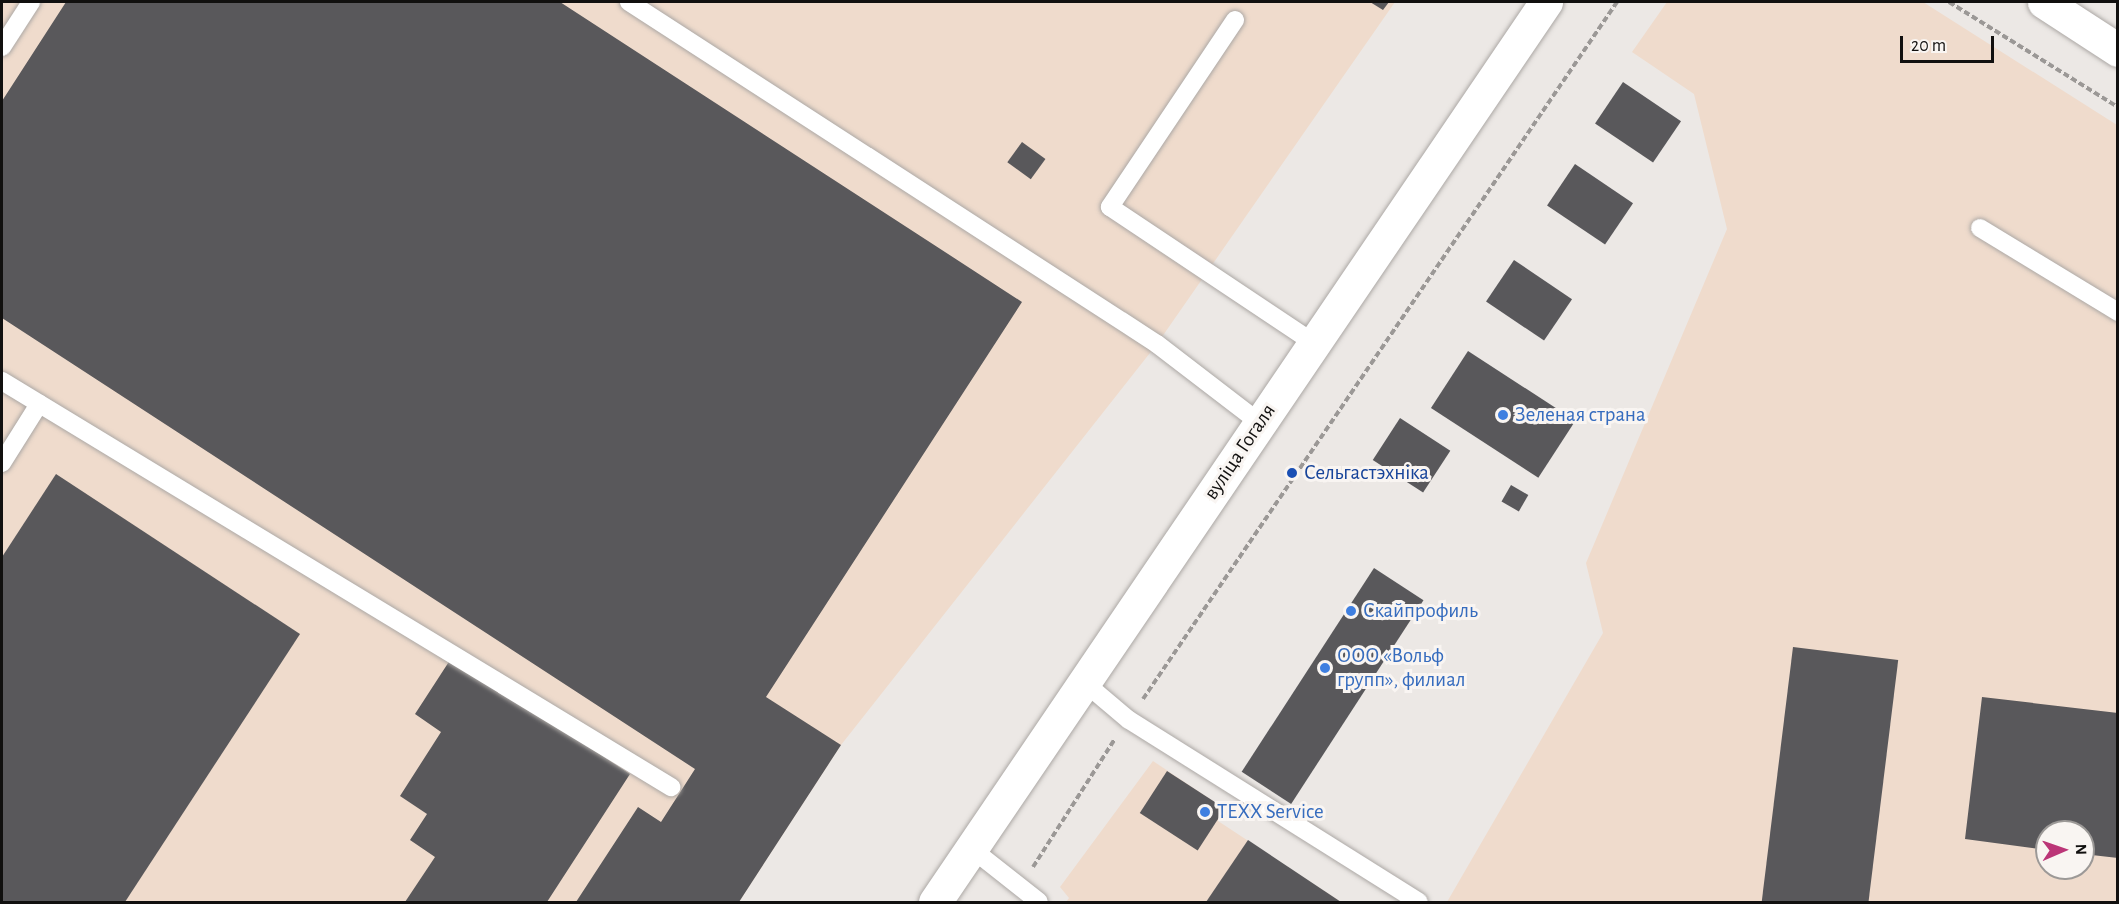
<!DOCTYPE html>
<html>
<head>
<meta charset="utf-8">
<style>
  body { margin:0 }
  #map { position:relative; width:2119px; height:904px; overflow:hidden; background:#ece8e5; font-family:"Alegreya Sans",sans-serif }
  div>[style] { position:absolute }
  .industrial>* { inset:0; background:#efdbcc }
  .building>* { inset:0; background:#59585b; transform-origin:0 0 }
  .path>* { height:4px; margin-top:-2px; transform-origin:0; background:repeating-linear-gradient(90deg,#9b9896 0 6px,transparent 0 9px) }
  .roads { filter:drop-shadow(0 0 2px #aca8a5) drop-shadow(0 0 2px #aca8a5) }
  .lane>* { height:18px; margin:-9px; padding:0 9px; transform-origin:9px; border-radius:9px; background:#fff }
  .secondary>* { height:33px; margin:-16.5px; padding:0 16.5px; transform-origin:16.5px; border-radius:16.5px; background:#fff }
  .dots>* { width:16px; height:16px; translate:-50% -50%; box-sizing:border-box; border:3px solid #f9f5f2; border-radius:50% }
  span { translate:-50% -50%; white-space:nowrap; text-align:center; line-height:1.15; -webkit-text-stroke:6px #f9f5f2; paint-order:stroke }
  .shop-label { font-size:21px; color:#366cbe }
  .left { translate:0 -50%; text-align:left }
  .street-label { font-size:21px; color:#11100f }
  .transit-label { font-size:21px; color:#164399 }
  .frame { position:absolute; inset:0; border:3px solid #11100f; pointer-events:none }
  .north { position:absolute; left:2035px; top:820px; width:60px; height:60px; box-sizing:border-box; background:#f9f5f2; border:2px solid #9c9997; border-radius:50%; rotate:88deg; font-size:16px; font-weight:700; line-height:24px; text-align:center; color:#11100f }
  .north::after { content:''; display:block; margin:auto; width:21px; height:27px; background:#bb3577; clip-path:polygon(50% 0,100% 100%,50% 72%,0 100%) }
  .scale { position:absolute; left:1900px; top:36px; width:94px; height:27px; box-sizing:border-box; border:3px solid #11100f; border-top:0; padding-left:8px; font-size:18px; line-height:21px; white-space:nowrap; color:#11100f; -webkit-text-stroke:4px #f9f5f2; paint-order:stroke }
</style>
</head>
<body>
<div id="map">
  <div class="industrial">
    <div style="clip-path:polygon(2px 2px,1395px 2px,1157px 344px,841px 745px,739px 902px,2px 902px)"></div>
    <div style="clip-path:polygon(evenodd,1667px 2px,1923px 2px,2117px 125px,2117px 902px,1447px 902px,1603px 633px,1586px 563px,1727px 229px,1694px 94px,1632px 52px,1667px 2px,2047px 832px,2083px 832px,2083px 868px,2047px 868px,2047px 832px)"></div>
    <div style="clip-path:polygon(1153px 761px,1225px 809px,1218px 821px,1341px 902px,1066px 902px,1069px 898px,1060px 887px)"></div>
  </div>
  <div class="building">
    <div style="clip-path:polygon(66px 2px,560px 2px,1022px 302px,766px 697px,841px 745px,739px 902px,576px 902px,638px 807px,661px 822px,695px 769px,2px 318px,2px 101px)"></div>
    <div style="clip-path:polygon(1370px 2px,1389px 2px,1383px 10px)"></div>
    <div style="left:1623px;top:82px;width:70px;height:50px;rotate:34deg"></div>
    <div style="left:1022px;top:142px;width:29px;height:25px;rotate:36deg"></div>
    <div style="left:1575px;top:164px;width:70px;height:50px;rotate:34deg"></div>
    <div style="left:1514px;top:260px;width:70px;height:50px;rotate:34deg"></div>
    <div style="left:1468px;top:351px;width:128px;height:68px;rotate:33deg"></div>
    <div style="left:1400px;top:418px;width:60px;height:50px;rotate:33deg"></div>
    <div style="clip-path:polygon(56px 474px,300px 634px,125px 902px,2px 902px,2px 557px)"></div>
    <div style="left:1511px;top:485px;width:20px;height:19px;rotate:30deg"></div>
    <div style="left:1374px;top:568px;width:59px;height:243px;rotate:33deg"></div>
    <div style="left:1793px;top:647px;width:106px;height:257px;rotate:7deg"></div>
    <div style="clip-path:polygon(452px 657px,630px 774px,547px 902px,405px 902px,435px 857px,410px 840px,427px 814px,400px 796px,441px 732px,415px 714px)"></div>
    <div style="clip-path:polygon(1982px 697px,2118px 713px,2118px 858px,2083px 854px,2083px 832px,2047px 832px,2047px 850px,1965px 839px)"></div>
    <div style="left:1167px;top:771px;width:69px;height:50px;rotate:33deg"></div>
    <div style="clip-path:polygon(1248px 840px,1341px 902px,1206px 902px)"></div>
  </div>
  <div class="path">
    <div style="left:1949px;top:2px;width:199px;rotate:31.9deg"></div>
    <div style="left:1143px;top:699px;width:843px;rotate:-55.78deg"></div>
    <div style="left:1033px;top:867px;width:152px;rotate:-57.4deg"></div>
  </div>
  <div class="roads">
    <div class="lane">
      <div style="left:629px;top:2px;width:629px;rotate:32.93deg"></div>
      <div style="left:1157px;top:344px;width:130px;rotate:37.5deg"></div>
      <div style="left:1235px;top:20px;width:225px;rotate:123.8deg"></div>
      <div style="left:1110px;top:207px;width:245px;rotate:33.7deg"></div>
      <div style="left:2px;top:47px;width:54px;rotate:-57.2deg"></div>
      <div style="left:1980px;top:228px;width:162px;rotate:31.3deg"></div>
      <div style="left:2px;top:381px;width:783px;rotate:31.25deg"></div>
      <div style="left:2px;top:463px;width:70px;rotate:-57.9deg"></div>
      <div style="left:1085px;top:683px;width:57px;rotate:40.1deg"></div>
      <div style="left:1129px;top:720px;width:342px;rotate:32.1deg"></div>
      <div style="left:972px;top:849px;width:85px;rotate:38.3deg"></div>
    </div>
    <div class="secondary">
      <div style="left:2044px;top:2px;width:88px;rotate:33deg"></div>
      <div style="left:935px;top:902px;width:1088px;rotate:-55.83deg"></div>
    </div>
  </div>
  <div class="dots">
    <div style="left:1503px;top:415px;background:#3f7fe0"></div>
    <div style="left:1292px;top:473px;background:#1a4fb4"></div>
    <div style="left:1351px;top:611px;background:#3f7fe0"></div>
    <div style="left:1325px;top:668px;background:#3f7fe0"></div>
    <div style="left:1205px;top:812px;background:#3f7fe0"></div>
  </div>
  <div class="shop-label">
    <span class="left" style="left:1515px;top:415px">Зеленая страна</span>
    <span class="left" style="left:1363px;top:611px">Скайпрофиль</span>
    <span class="left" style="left:1337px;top:668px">ООО «Вольф<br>групп», филиал</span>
    <span class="left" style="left:1217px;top:812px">TEXX Service</span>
  </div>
  <div class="street-label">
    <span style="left:1240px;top:452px;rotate:-56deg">вуліца Гогаля</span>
  </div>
  <div class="transit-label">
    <span class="left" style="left:1304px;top:473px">Сельгастэхніка</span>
  </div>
  <div class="frame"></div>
  <div class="north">N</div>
  <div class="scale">20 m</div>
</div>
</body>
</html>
